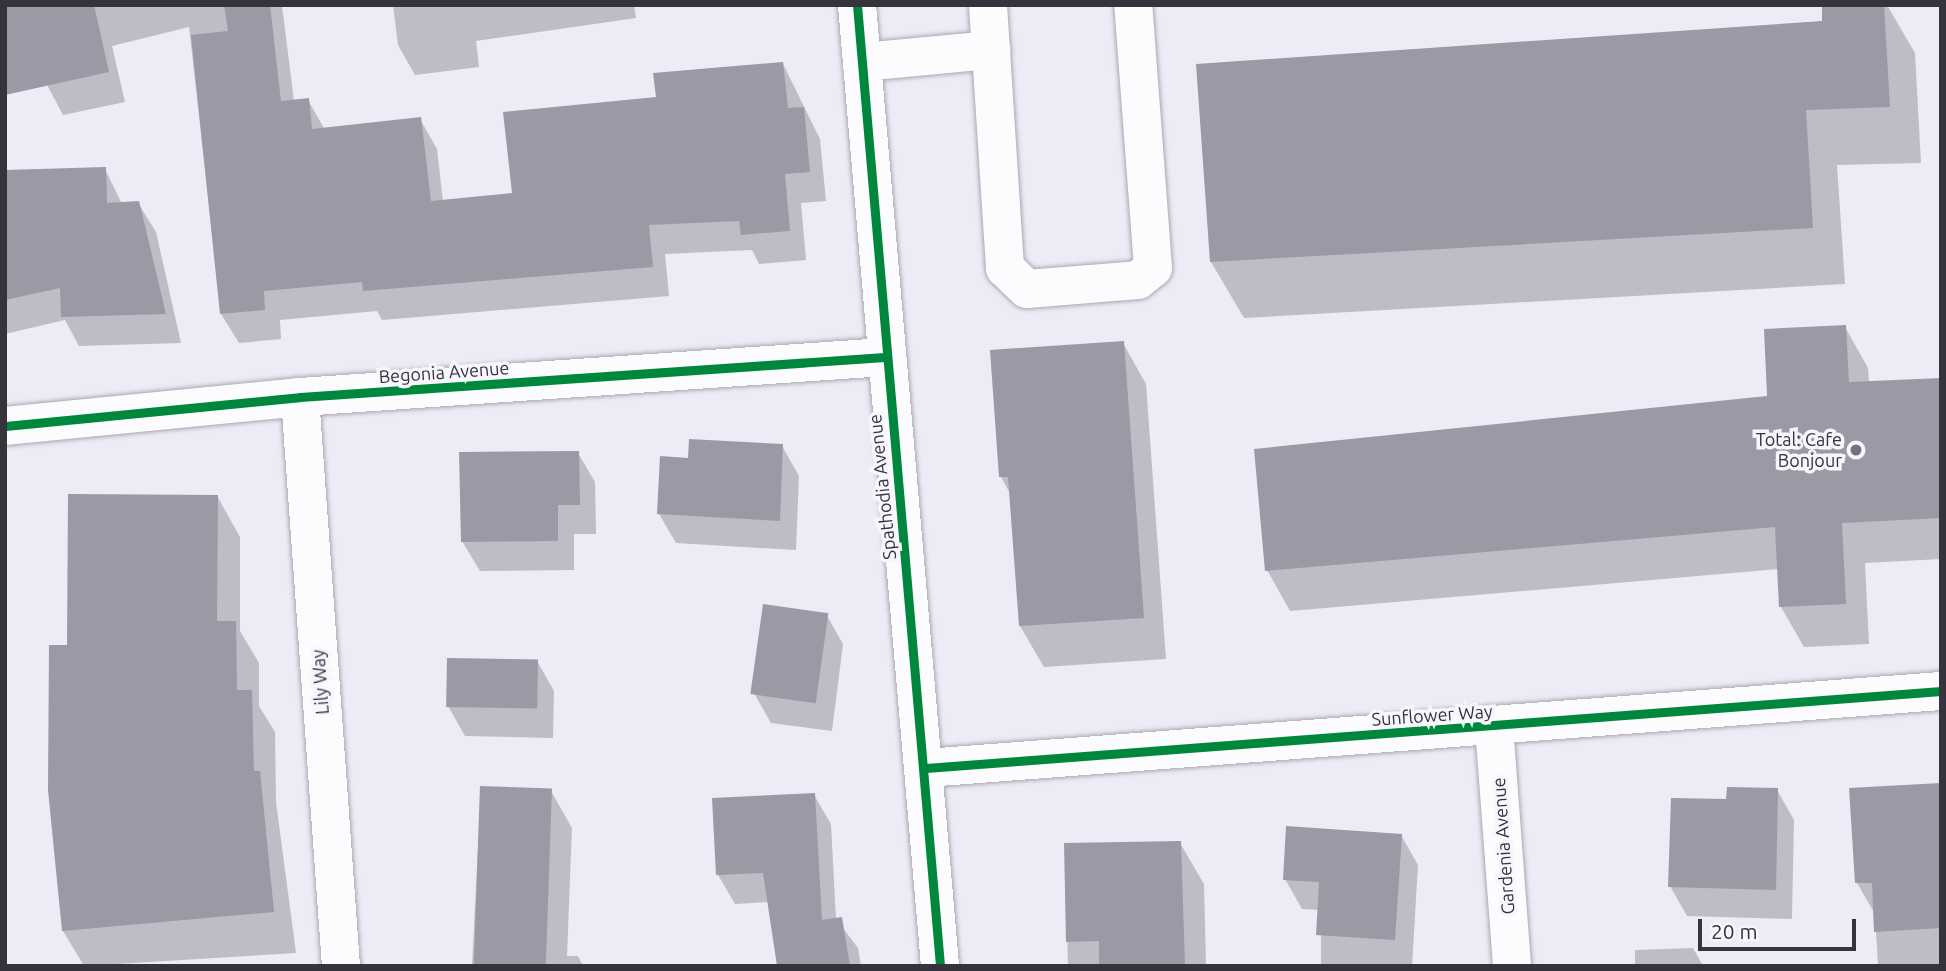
<!DOCTYPE html>
<html>
<head>
<meta charset="utf-8">
<style>
  body { margin:0 }
  #map { position:relative; width:1946px; height:971px; overflow:hidden; background:#eeebf6; font-family:Ubuntu,sans-serif }
  div>[style] { position:absolute }
  .shadow>* { inset:0; background:#0003 }
  .building>* { inset:0; background:#9c98a6; transform-origin:0 0 }
  .roads { filter:drop-shadow(0 0 2px #aaa8b1) drop-shadow(0 0 2px #aaa8b1) }
  .minor>* { height:38px; margin:-19px; padding:0 19px; transform-origin:19px; border-radius:19px; background:#fcfcfe }
  .cycleway>* { height:9px; margin:-4.5px; padding:0 4.5px; transform-origin:4.5px; border-radius:4.5px; background:#00873e }
  .dots>* { width:19px; height:19px; translate:-50% -50%; box-sizing:border-box; border:4px solid #f7f5fe; border-radius:50% }
  span { translate:-50% -50%; white-space:nowrap; text-align:center; line-height:1.15; -webkit-text-stroke:7px #f7f5fe; paint-order:stroke }
  .street-label { font-size:18px; color:#35333b }
  .poi-label { font-size:18px; color:#35333b }
  .right { translate:-100% -50%; text-align:right }
  .frame { position:absolute; inset:0; border:7px solid #35333b; pointer-events:none }
  .scale { position:absolute; left:1698px; top:919px; width:158px; height:32px; box-sizing:border-box; border:4px solid #35333b; border-top:0; padding-left:9px; font-size:21px; line-height:24px; white-space:nowrap; color:#35333b; -webkit-text-stroke:5px #f7f5fe; paint-order:stroke }
</style>
</head>
<body>
<div id="map">
  <div class="shadow">
    <div style="clip-path:polygon(5px 5px,294px 5px,282px 6px,294px 101px,308px 100px,325px 130px,420px 119px,437px 149px,443px 202px,514px 195px,657px 98px,783px 64px,820px 139px,826px 201px,801px 203px,806px 260px,759px 264px,752px 250px,665px 254px,669px 296px,382px 320px,377px 311px,280px 320px,281px 339px,239px 343px,221px 314px,189px 27px,112px 46px,125px 102px,63px 115px)"></div>
    <div style="clip-path:polygon(393px 5px,634px 5px,636px 18px,476px 41px,479px 67px,415px 75px,398px 45px)"></div>
    <div style="clip-path:polygon(1823px 5px,1887px 5px,1915px 53px,1921px 163px,1837px 165px,1845px 284px,1244px 318px,1211px 262px,1824px 23px)"></div>
    <div style="clip-path:polygon(105px 169px,122px 204px,138px 203px,156px 232px,181px 343px,79px 346px,65px 320px,5px 334px,5px 238px)"></div>
    <div style="clip-path:polygon(1845px 327px,1868px 368px,1869px 383px,1941px 379px,1941px 559px,1865px 563px,1869px 644px,1804px 647px,1781px 607px,1779px 569px,1290px 611px,1267px 570px,1769px 398px)"></div>
    <div style="clip-path:polygon(1123px 343px,1146px 384px,1166px 659px,1044px 667px,1020px 626px,1011px 495px,1001px 477px)"></div>
    <div style="clip-path:polygon(782px 446px,799px 476px,796px 550px,676px 543px,659px 514px,690px 459px)"></div>
    <div style="clip-path:polygon(578px 453px,595px 482px,596px 534px,574px 534px,574px 570px,480px 571px,462px 541px)"></div>
    <div style="clip-path:polygon(217px 496px,240px 537px,240px 631px,259px 663px,259px 706px,275px 732px,276px 802px,296px 953px,84px 966px,63px 931px,69px 647px)"></div>
    <div style="clip-path:polygon(826px 614px,843px 644px,832px 731px,771px 723px,754px 693px)"></div>
    <div style="clip-path:polygon(537px 661px,554px 691px,553px 738px,465px 736px,448px 706px)"></div>
    <div style="clip-path:polygon(1941px 785px,1941px 966px,1878px 966px,1875px 914px,1857px 883px)"></div>
    <div style="clip-path:polygon(481px 787px,551px 791px,572px 828px,567px 956px,578px 956px,583px 966px,472px 966px)"></div>
    <div style="clip-path:polygon(1777px 790px,1794px 820px,1792px 919px,1687px 916px,1670px 886px,1728px 801px)"></div>
    <div style="clip-path:polygon(814px 795px,831px 824px,836px 919px,858px 948px,861px 966px,778px 966px,769px 902px,735px 904px,718px 875px)"></div>
    <div style="clip-path:polygon(1401px 835px,1418px 865px,1412px 966px,1321px 966px,1321px 910px,1302px 909px,1285px 879px)"></div>
    <div style="clip-path:polygon(1180px 843px,1204px 884px,1206px 966px,1068px 966px,1065px 845px)"></div>
    <div style="clip-path:polygon(1693px 948px,1703px 966px,1635px 966px,1635px 950px)"></div>
  </div>
  <div class="building">
    <div style="clip-path:polygon(5px 5px,94px 5px,109px 72px,5px 95px)"></div>
    <div style="clip-path:polygon(224px 5px,270px 5px,281px 101px,309px 98px,312px 129px,421px 117px,431px 201px,512px 193px,503px 112px,656px 97px,653px 73px,783px 62px,788px 108px,804px 107px,810px 172px,785px 174px,790px 231px,741px 235px,739px 221px,649px 225px,653px 267px,363px 291px,362px 282px,264px 291px,265px 310px,220px 314px,191px 35px,228px 31px)"></div>
    <div style="clip-path:polygon(1822px 5px,1884px 5px,1890px 107px,1806px 110px,1813px 228px,1210px 262px,1196px 64px,1822px 21px)"></div>
    <div style="clip-path:polygon(106px 167px,107px 203px,139px 201px,166px 314px,61px 317px,60px 288px,5px 300px,5px 170px)"></div>
    <div style="clip-path:polygon(1846px 325px,1849px 382px,1941px 378px,1941px 518px,1842px 523px,1846px 604px,1779px 607px,1775px 527px,1265px 571px,1254px 449px,1767px 396px,1764px 329px)"></div>
    <div style="clip-path:polygon(1124px 341px,1144px 618px,1019px 626px,1008px 477px,999px 477px,990px 350px)"></div>
    <div style="clip-path:polygon(689px 439px,783px 444px,780px 521px,657px 514px,660px 456px,688px 458px)"></div>
    <div style="clip-path:polygon(579px 451px,580px 505px,558px 505px,558px 541px,461px 542px,459px 452px)"></div>
    <div style="clip-path:polygon(68px 494px,218px 495px,217px 621px,236px 621px,237px 690px,252px 690px,254px 771px,260px 771px,274px 912px,62px 931px,48px 790px,49px 645px,67px 645px)"></div>
    <div style="left:763px;top:604px;width:66px;height:91px;rotate:8deg"></div>
    <div style="left:447px;top:658px;width:91px;height:49px;rotate:1deg"></div>
    <div style="clip-path:polygon(1941px 783px,1941px 928px,1874px 932px,1872px 883px,1855px 883px,1849px 788px)"></div>
    <div style="left:480px;top:786px;width:72px;height:180px;rotate:2deg"></div>
    <div style="clip-path:polygon(1727px 787px,1778px 788px,1776px 890px,1668px 887px,1671px 798px,1726px 799px)"></div>
    <div style="clip-path:polygon(815px 793px,822px 920px,842px 917px,850px 966px,777px 966px,763px 873px,716px 875px,712px 798px)"></div>
    <div style="clip-path:polygon(1286px 826px,1402px 834px,1395px 940px,1316px 935px,1319px 882px,1283px 880px)"></div>
    <div style="clip-path:polygon(1181px 841px,1185px 966px,1099px 966px,1099px 941px,1066px 942px,1064px 843px)"></div>
  </div>
  <div class="roads">
    <div class="minor">
      <div style="left:857px;top:5px;width:965px;rotate:85.06deg"></div>
      <div style="left:988px;top:5px;width:264px;rotate:86.3deg"></div>
      <div style="left:1005px;top:268px;width:30px;rotate:44deg"></div>
      <div style="left:1027px;top:289px;width:111px;rotate:-4.6deg"></div>
      <div style="left:1138px;top:280px;width:19px;rotate:-39deg"></div>
      <div style="left:1153px;top:268px;width:264px;rotate:-94.3deg"></div>
      <div style="left:863px;top:62px;width:129px;rotate:-5.4deg"></div>
      <div style="left:300px;top:397px;width:570px;rotate:85.88deg"></div>
      <div style="left:5px;top:426px;width:296px;rotate:-5.6deg"></div>
      <div style="left:300px;top:397px;width:586px;rotate:-3.91deg"></div>
      <div style="left:1494px;top:726px;width:241px;rotate:85.7deg"></div>
      <div style="left:926px;top:768px;width:1018px;rotate:-4.34deg"></div>
    </div>
  </div>
  <div class="cycleway">
    <div style="left:857px;top:5px;width:965px;rotate:85.06deg"></div>
    <div style="left:5px;top:426px;width:296px;rotate:-5.6deg"></div>
    <div style="left:300px;top:397px;width:586px;rotate:-3.91deg"></div>
    <div style="left:926px;top:768px;width:1018px;rotate:-4.34deg"></div>
  </div>
  <div class="dots">
    <div style="left:1856px;top:450px;background:#76737c"></div>
  </div>
  <div class="street-label">
    <span style="left:444px;top:372px;rotate:-4deg">Begonia Avenue</span>
    <span style="left:882px;top:487px;rotate:-96deg">Spathodia Avenue</span>
    <span style="left:320px;top:682px;rotate:-94deg">Lily Way</span>
    <span style="left:1432px;top:715px;rotate:-4deg">Sunflower Way</span>
    <span style="left:1503px;top:846px;rotate:-94deg">Gardenia Avenue</span>
  </div>
  <div class="poi-label">
    <span class="right" style="left:1842px;top:450px">Total: Cafe<br>Bonjour</span>
  </div>
  <div class="frame"></div>
  <div class="scale">20 m</div>
</div>
</body>
</html>
